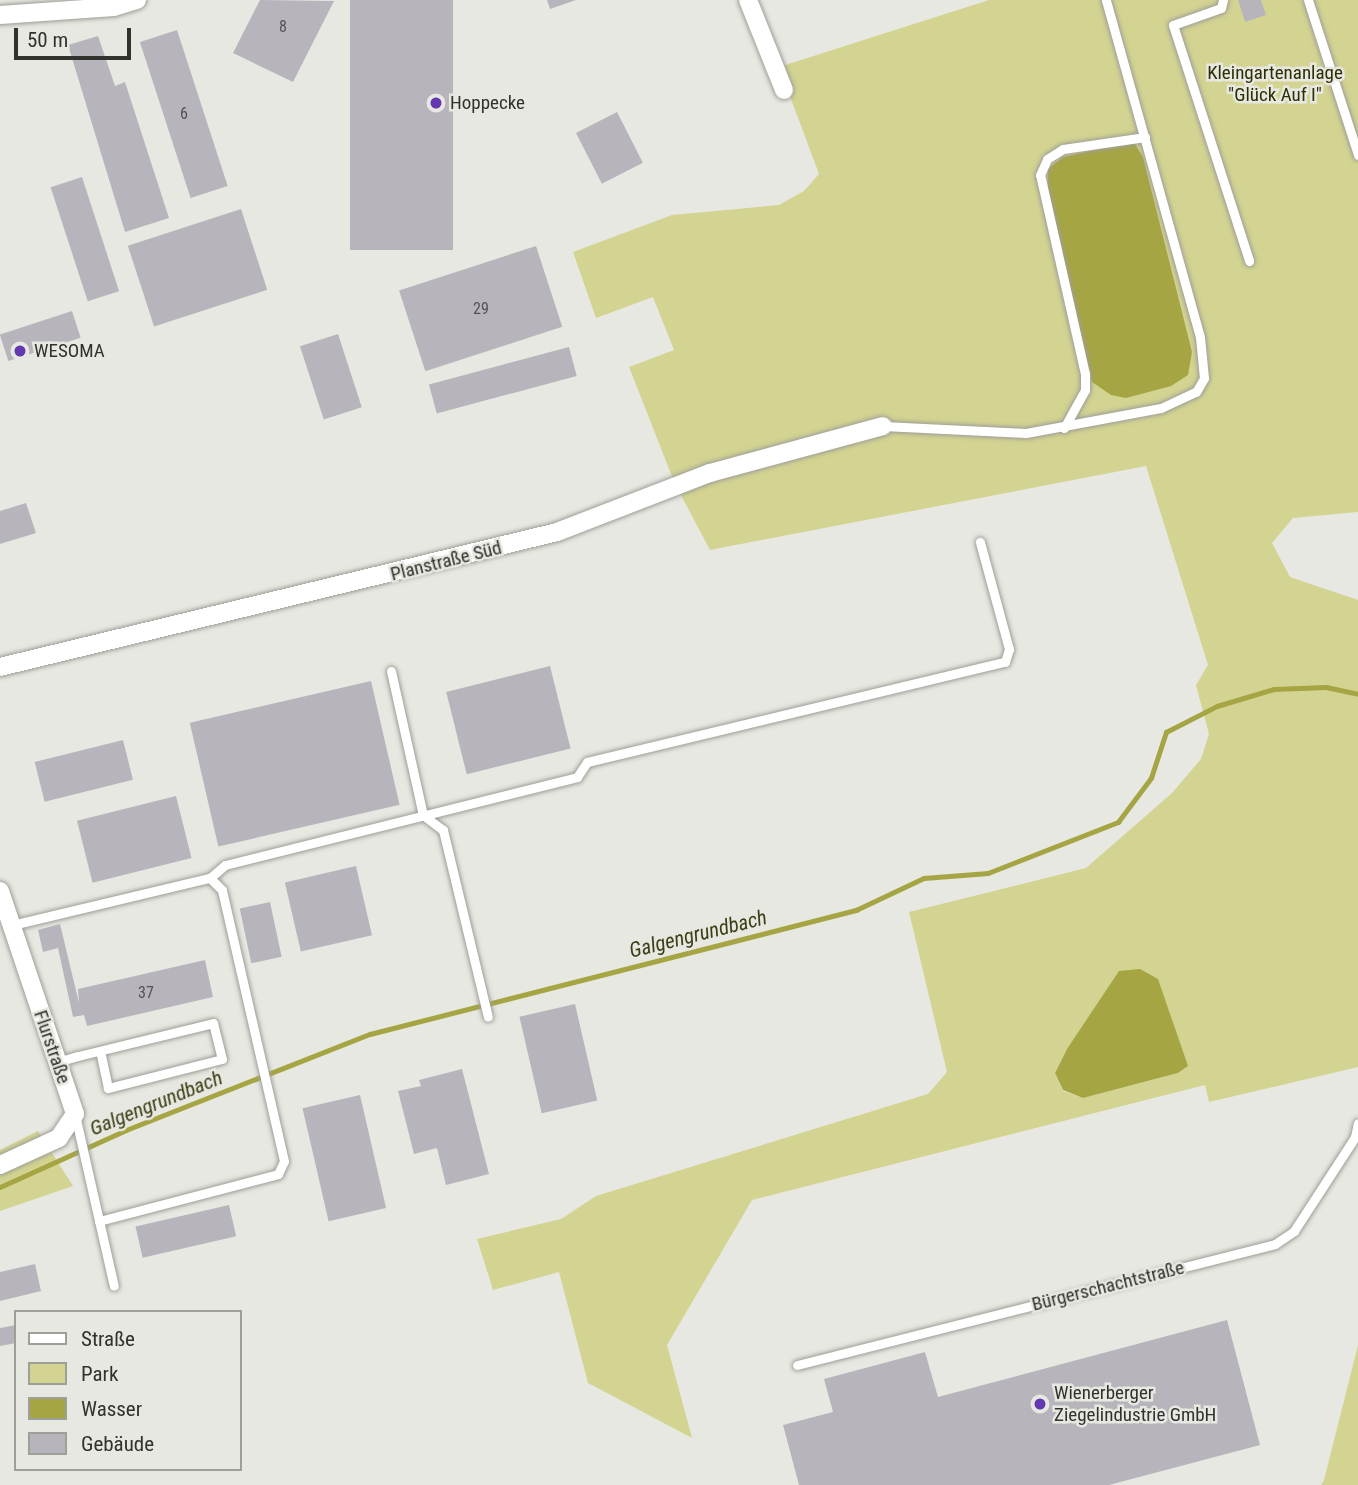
<!DOCTYPE html>
<html>
<head>
<meta charset="utf-8">
<style>
  body { margin:0 }
  #map { position:relative; width:1358px; height:1485px; overflow:hidden; background:#e8e8e2; font-family:"Roboto Condensed",sans-serif }
  div>[style] { position:absolute }
  .green>* { inset:0; background:#d3d491 }
  .water>* { inset:0; background:#a6a543 }
  .stream>* { height:4.5px; margin:-2.25px; padding:0 2.25px; transform-origin:2.25px; border-radius:2.25px; background:#a6a543 }
  .building>* { inset:0; background:#b7b5bb; transform-origin:0 0 }
  .roads { filter:drop-shadow(0 0 2px #9e9e98) drop-shadow(0 0 2px #9e9e98) }
  .service>* { height:9px; margin:-4.5px; padding:0 4.5px; transform-origin:4.5px; border-radius:4.5px; background:#fff }
  .minor>* { height:18px; margin:-9px; padding:0 9px; transform-origin:9px; border-radius:9px; background:#fff }
  .dots>* { width:19px; height:19px; translate:-50% -50%; box-sizing:border-box; border:4px solid #e8e8e2; border-radius:50% }
  span { translate:-50% -50%; white-space:nowrap; text-align:center; line-height:1.15; -webkit-text-stroke:5px #e8e8e2; paint-order:stroke }
  .number-label { font-size:16px; color:#525251 }
  .number-label span { -webkit-text-stroke-width:0 }
  .park-label { font-size:19px; color:#2f2e03 }
  .poi-label { font-size:19px; color:#31312e }
  .left { translate:0 -50%; text-align:left }
  .street-label { font-size:19px; color:#31312e }
  .water-label { font-size:21px; color:#3e3e15; font-style:italic }
  .legend { position:absolute; left:14px; top:1310px; width:228px; height:161px; box-sizing:border-box; background:#e8e8e2; border:2px solid #9f9f9a; margin:0; padding:9px 12px; list-style:none; font-size:21px; color:#31312e }
  .legend li { display:flex; align-items:center; gap:14px; height:35px }
  .legend b { width:35px; border:2px solid #9f9f9a }
  .scale { position:absolute; left:14px; top:28px; width:117px; height:32px; box-sizing:border-box; border:4px solid #31312e; border-top:0; padding-left:9px; font-size:21px; line-height:24px; white-space:nowrap; color:#31312e; -webkit-text-stroke:5px #e8e8e2; paint-order:stroke }
</style>
</head>
<body>
<div id="map">
  <div class="green">
    <div style="clip-path:polygon(evenodd,989px 0,1358px 0,1358px 512px,1293px 518px,1272px 543px,1290px 577px,1358px 600px,1358px 1067px,1209px 1102px,1205px 1085px,752px 1200px,667px 1345px,692px 1438px,588px 1383px,559px 1272px,493px 1290px,477px 1239px,561px 1219px,596px 1196px,928px 1094px,947px 1072px,909px 912px,1086px 868px,1172px 793px,1201px 759px,1209px 734px,1196px 685px,1208px 665px,1146px 466px,710px 550px,675px 484px,629px 367px,674px 350px,653px 297px,596px 318px,573px 252px,672px 215px,779px 205px,804px 191px,819px 174px,779px 67px,989px 0,1067px 1049px,1188px 1066px,1178px 1073px,1083px 1098px,1063px 1091px,1055px 1073px,1067px 1049px)"></div>
    <div style="clip-path:polygon(38px 1131px,73px 1186px,0 1211px,0 1150px)"></div>
    <div style="clip-path:polygon(1358px 1345px,1358px 1485px,1321px 1485px,1324px 1480px)"></div>
  </div>
  <div class="water">
    <div style="clip-path:polygon(1121px 144px,1135px 144px,1143px 157px,1192px 352px,1188px 375px,1171px 386px,1126px 398px,1111px 395px,1092px 382px,1048px 191px,1048px 169px,1063px 157px)"></div>
    <div style="clip-path:polygon(1140px 969px,1158px 979px,1188px 1066px,1178px 1073px,1083px 1098px,1063px 1090px,1055px 1073px,1067px 1049px,1119px 971px)"></div>
  </div>
  <div class="stream">
    <div style="left:0;top:1187px;width:138px;rotate:-24.3deg"></div>
    <div style="left:126px;top:1130px;width:262px;rotate:-21.5deg"></div>
    <div style="left:370px;top:1034px;width:502px;rotate:-14.31deg"></div>
    <div style="left:856px;top:910px;width:75px;rotate:-25.2deg"></div>
    <div style="left:924px;top:878px;width:64px;rotate:-4.5deg"></div>
    <div style="left:988px;top:873px;width:140px;rotate:-21.4deg"></div>
    <div style="left:1118px;top:822px;width:55px;rotate:-53.1deg"></div>
    <div style="left:1151px;top:778px;width:48px;rotate:-71.9deg"></div>
    <div style="left:1166px;top:732px;width:57px;rotate:-27deg"></div>
    <div style="left:1217px;top:706px;width:59px;rotate:-16.6deg"></div>
    <div style="left:1274px;top:689px;width:52px;rotate:-2.2deg"></div>
    <div style="left:1326px;top:687px;width:33px;rotate:12deg"></div>
  </div>
  <div class="building">
    <div style="clip-path:polygon(260px 0,334px 1px,293px 82px,233px 53px)"></div>
    <div style="left:350px;top:0;width:103px;height:250px"></div>
    <div style="clip-path:polygon(547px 0,576px 0,550px 9px)"></div>
    <div style="clip-path:polygon(1238px 0,1261px 0,1266px 15px,1245px 22px)"></div>
    <div style="left:177px;top:30px;width:164px;height:39px;rotate:72deg"></div>
    <div style="clip-path:polygon(98px 36px,115px 86px,125px 82px,169px 218px,125px 232px,68px 45px)"></div>
    <div style="left:617px;top:112px;width:57px;height:46px;rotate:63deg"></div>
    <div style="left:82px;top:177px;width:120px;height:33px;rotate:72deg"></div>
    <div style="left:241px;top:209px;width:85px;height:119px;rotate:72deg"></div>
    <div style="left:536px;top:246px;width:85px;height:144px;rotate:72deg"></div>
    <div style="left:72px;top:311px;width:28px;height:76px;rotate:72deg"></div>
    <div style="left:338px;top:334px;width:77px;height:40px;rotate:72deg"></div>
    <div style="left:569px;top:347px;width:30px;height:145px;rotate:75deg"></div>
    <div style="clip-path:polygon(26px 503px,36px 533px,0 544px,0 511px)"></div>
    <div style="left:550px;top:666px;width:85px;height:107px;rotate:76deg"></div>
    <div style="left:371px;top:681px;width:127px;height:186px;rotate:77deg"></div>
    <div style="left:123px;top:740px;width:41px;height:91px;rotate:76deg"></div>
    <div style="left:176px;top:796px;width:64px;height:102px;rotate:76deg"></div>
    <div style="left:356px;top:866px;width:71px;height:73px;rotate:77deg"></div>
    <div style="left:270px;top:902px;width:56px;height:31px;rotate:78deg"></div>
    <div style="clip-path:polygon(60px 924px,79px 1003px,78px 989px,205px 960px,213px 997px,87px 1026px,84px 1015px,73px 1017px,58px 948px,43px 952px,38px 930px)"></div>
    <div style="left:575px;top:1004px;width:99px;height:57px;rotate:77deg"></div>
    <div style="clip-path:polygon(462px 1069px,489px 1174px,446px 1185px,437px 1148px,414px 1154px,398px 1091px,421px 1086px,419px 1080px)"></div>
    <div style="left:360px;top:1095px;width:116px;height:59px;rotate:77deg"></div>
    <div style="left:229px;top:1205px;width:32px;height:96px;rotate:77deg"></div>
    <div style="clip-path:polygon(35px 1264px,41px 1291px,0 1301px,0 1272px)"></div>
    <div style="clip-path:polygon(1227px 1320px,1260px 1445px,1109px 1485px,799px 1485px,783px 1425px,833px 1412px,824px 1379px,925px 1352px,938px 1397px)"></div>
    <div style="clip-path:polygon(16px 1325px,16px 1343px,0 1346px,0 1328px)"></div>
  </div>
  <div class="roads">
    <div class="service">
      <div style="left:1223px;top:0;width:8px;rotate:104deg"></div>
      <div style="left:1221px;top:8px;width:51px;rotate:160.5deg"></div>
      <div style="left:1173px;top:25px;width:248px;rotate:72.1deg"></div>
      <div style="left:1308px;top:0;width:163px;rotate:72.1deg"></div>
      <div style="left:883px;top:426px;width:143px;rotate:2.8deg"></div>
      <div style="left:1026px;top:433px;width:137px;rotate:-10.5deg"></div>
      <div style="left:1161px;top:408px;width:38px;rotate:-25deg"></div>
      <div style="left:1196px;top:392px;width:16px;rotate:-60deg"></div>
      <div style="left:1204px;top:378px;width:41px;rotate:-95.6deg"></div>
      <div style="left:1200px;top:337px;width:350px;rotate:-105.6deg"></div>
      <div style="left:1064px;top:428px;width:43px;rotate:-61.1deg"></div>
      <div style="left:1085px;top:390px;width:16px;rotate:-90deg"></div>
      <div style="left:1085px;top:374px;width:204px;rotate:-102.7deg"></div>
      <div style="left:1040px;top:175px;width:17px;rotate:-66deg"></div>
      <div style="left:1047px;top:159px;width:19px;rotate:-32deg"></div>
      <div style="left:1063px;top:149px;width:83px;rotate:-8.3deg"></div>
      <div style="left:391px;top:671px;width:148px;rotate:77.5deg"></div>
      <div style="left:423px;top:815px;width:25px;rotate:37deg"></div>
      <div style="left:443px;top:830px;width:192px;rotate:76.5deg"></div>
      <div style="left:12px;top:925px;width:204px;rotate:-13.4deg"></div>
      <div style="left:210px;top:878px;width:20px;rotate:-41deg"></div>
      <div style="left:225px;top:865px;width:363px;rotate:-14deg"></div>
      <div style="left:577px;top:777px;width:18px;rotate:-56deg"></div>
      <div style="left:587px;top:762px;width:430px;rotate:-13.5deg"></div>
      <div style="left:1005px;top:662px;width:14px;rotate:-73deg"></div>
      <div style="left:1009px;top:649px;width:111px;rotate:-105.2deg"></div>
      <div style="left:57px;top:1062px;width:22px;rotate:-16deg"></div>
      <div style="left:78px;top:1056px;width:139px;rotate:-13.7deg"></div>
      <div style="left:213px;top:1023px;width:37px;rotate:76deg"></div>
      <div style="left:222px;top:1059px;width:118px;rotate:165.7deg"></div>
      <div style="left:108px;top:1088px;width:38px;rotate:-102deg"></div>
      <div style="left:75px;top:1115px;width:175px;rotate:77.2deg"></div>
      <div style="left:99px;top:1221px;width:185px;rotate:-14.7deg"></div>
      <div style="left:278px;top:1174px;width:14px;rotate:-65deg"></div>
      <div style="left:284px;top:1161px;width:278px;rotate:-102.9deg"></div>
      <div style="left:222px;top:890px;width:17px;rotate:-135deg"></div>
      <div style="left:797px;top:1365px;width:493px;rotate:-14.2deg"></div>
      <div style="left:1275px;top:1244px;width:23px;rotate:-34deg"></div>
      <div style="left:1294px;top:1231px;width:112px;rotate:-57deg"></div>
      <div style="left:1355px;top:1137px;width:14px;rotate:-78deg"></div>
    </div>
    <div class="minor">
      <div style="left:748px;top:0;width:97px;rotate:68.2deg"></div>
      <div style="left:0;top:15px;width:114px;rotate:-4deg"></div>
      <div style="left:114px;top:7px;width:24px;rotate:-17deg"></div>
      <div style="left:0;top:667px;width:573px;rotate:-13.62deg"></div>
      <div style="left:557px;top:532px;width:164px;rotate:-21.1deg"></div>
      <div style="left:710px;top:473px;width:179px;rotate:-15.2deg"></div>
      <div style="left:0;top:891px;width:235px;rotate:71.4deg"></div>
      <div style="left:75px;top:1114px;width:29px;rotate:124deg"></div>
      <div style="left:59px;top:1138px;width:65px;rotate:155.4deg"></div>
    </div>
  </div>
  <div class="dots">
    <div style="left:436px;top:103px;background:#6438af"></div>
    <div style="left:20px;top:351px;background:#6438af"></div>
    <div style="left:1040px;top:1404px;background:#6438af"></div>
  </div>
  <div class="number-label">
    <span style="left:283px;top:27px">8</span>
    <span style="left:184px;top:114px">6</span>
    <span style="left:481px;top:309px">29</span>
    <span style="left:146px;top:993px">37</span>
  </div>
  <div class="park-label">
    <span style="left:1275px;top:84px">Kleingartenanlage<br>"Glück Auf I"</span>
  </div>
  <div class="poi-label">
    <span class="left" style="left:450px;top:103px">Hoppecke</span>
    <span class="left" style="left:34px;top:351px">WESOMA</span>
    <span class="left" style="left:1054px;top:1404px">Wienerberger<br>Ziegelindustrie GmbH</span>
  </div>
  <div class="street-label">
    <span style="left:446px;top:561px;rotate:-14deg">Planstraße Süd</span>
    <span style="left:52px;top:1047px;rotate:71deg">Flurstraße</span>
    <span style="left:1108px;top:1286px;rotate:-14deg">Bürgerschachtstraße</span>
  </div>
  <div class="water-label">
    <span style="left:698px;top:934px;rotate:-14deg">Galgengrundbach</span>
    <span style="left:156px;top:1103px;rotate:-22deg">Galgengrundbach</span>
  </div>
  <ul class="legend">
  <li><b style="height:9px;background:#fff"></b>Straße</li>
  <li><b style="height:19px;background:#d3d491"></b>Park</li>
  <li><b style="height:19px;background:#a6a543"></b>Wasser</li>
  <li><b style="height:19px;background:#b7b5bb"></b>Gebäude</li>
  </ul>
  <div class="scale">50 m</div>
</div>
</body>
</html>
